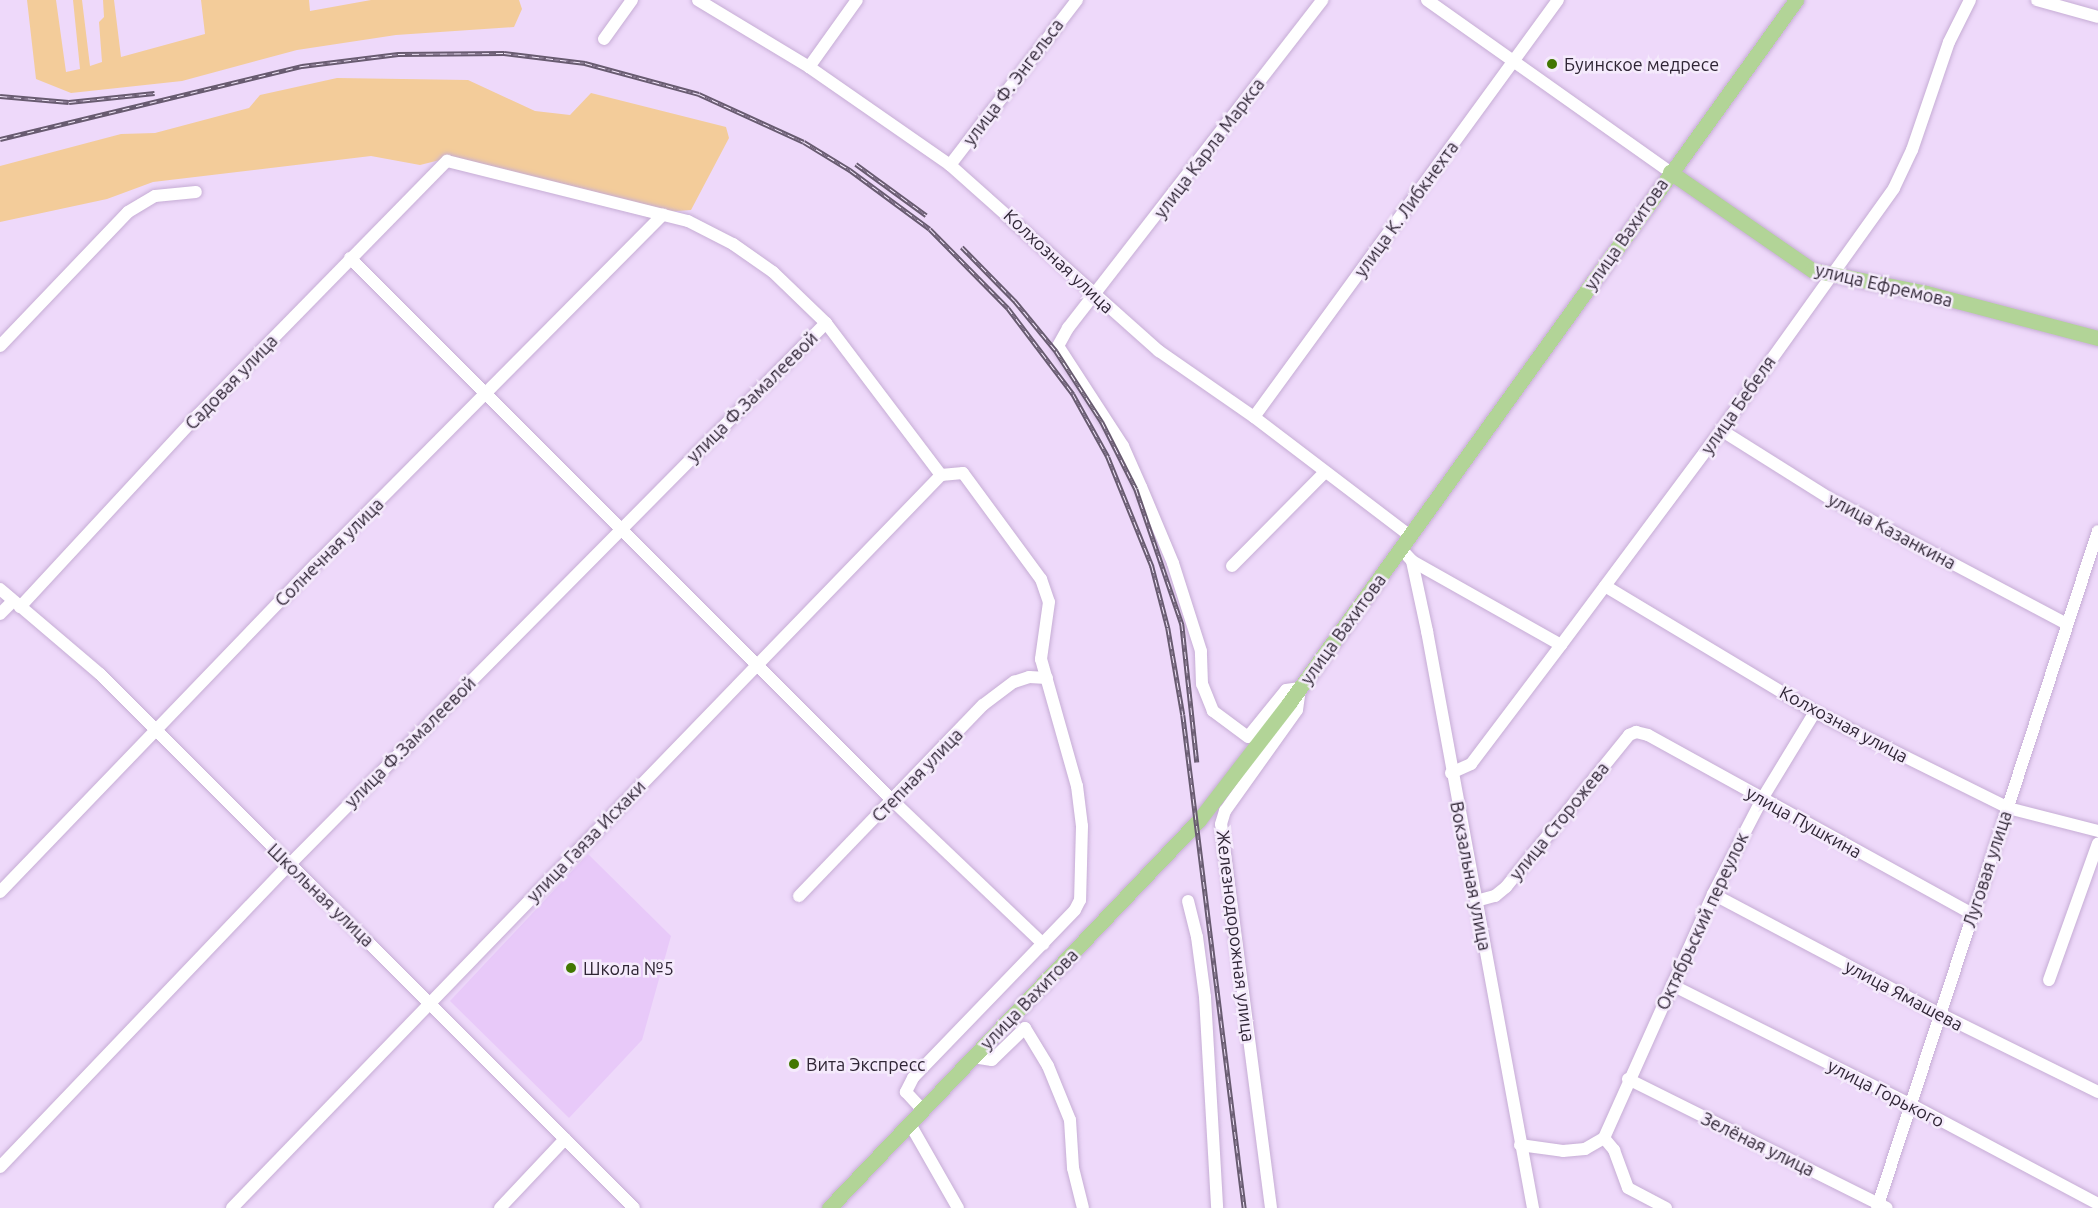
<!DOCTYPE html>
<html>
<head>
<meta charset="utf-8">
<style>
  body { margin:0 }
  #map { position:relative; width:2098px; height:1208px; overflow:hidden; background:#eed9fa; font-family:Ubuntu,sans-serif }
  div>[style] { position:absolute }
  .built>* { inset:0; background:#e8c9f9 }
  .green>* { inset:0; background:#f3cc9a }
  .roads { filter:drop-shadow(0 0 2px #c6add5) drop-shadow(0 0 2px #c6add5) }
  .minor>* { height:12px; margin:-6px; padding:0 6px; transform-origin:6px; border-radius:6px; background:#fff }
  .major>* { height:15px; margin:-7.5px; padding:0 7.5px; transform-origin:7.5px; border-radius:7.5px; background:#b2d497 }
  .rail>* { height:4.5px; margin-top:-2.25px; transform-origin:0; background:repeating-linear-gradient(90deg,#f5ebfc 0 7px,#685b70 0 14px); box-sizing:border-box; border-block:2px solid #685b70 }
  .dots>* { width:16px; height:16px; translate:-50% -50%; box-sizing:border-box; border:3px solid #f5ebfc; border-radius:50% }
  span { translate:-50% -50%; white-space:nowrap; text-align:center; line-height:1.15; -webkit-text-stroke:5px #f5ebfc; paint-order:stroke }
  .poi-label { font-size:18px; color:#2f2535 }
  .left { translate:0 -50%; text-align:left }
  .street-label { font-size:18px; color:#2f2535 }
</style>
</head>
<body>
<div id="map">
  <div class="built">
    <div style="clip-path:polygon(588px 854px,671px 936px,642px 1040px,569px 1118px,450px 1001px)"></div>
  </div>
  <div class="green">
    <div style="clip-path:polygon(27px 0,56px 0,66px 72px,80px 69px,73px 0,82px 0,90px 66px,102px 62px,99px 22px,104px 17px,103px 0,114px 0,121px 57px,205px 34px,201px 0,309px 0,310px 11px,371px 0,519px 0,522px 9px,514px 27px,396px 35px,297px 50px,182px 81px,71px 93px,36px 79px)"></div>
    <div style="clip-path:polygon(337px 78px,468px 80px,535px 111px,570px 115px,591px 93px,726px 127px,729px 138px,691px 210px,664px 212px,448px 158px,420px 165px,371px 156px,153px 182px,107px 199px,0 222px,0 166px,121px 134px,155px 133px,249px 108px,260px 95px)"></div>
  </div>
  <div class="roads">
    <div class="minor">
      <div style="left:698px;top:0;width:130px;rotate:31.1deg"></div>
      <div style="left:809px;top:67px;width:172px;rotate:34.8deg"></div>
      <div style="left:950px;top:165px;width:280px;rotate:41.7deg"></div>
      <div style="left:1159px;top:351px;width:116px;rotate:34.8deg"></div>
      <div style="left:1254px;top:417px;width:196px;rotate:37.3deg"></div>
      <div style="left:1427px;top:0;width:298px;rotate:35.3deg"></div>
      <div style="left:2037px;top:0;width:63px;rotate:15.6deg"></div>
      <div style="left:604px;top:39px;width:48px;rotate:-54.3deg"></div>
      <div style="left:809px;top:67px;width:82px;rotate:-54.4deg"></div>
      <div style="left:950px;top:165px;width:208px;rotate:-52.4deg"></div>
      <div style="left:350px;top:258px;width:767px;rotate:45deg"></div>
      <div style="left:892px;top:800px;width:209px;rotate:43.6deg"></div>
      <div style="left:0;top:346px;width:185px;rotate:-46.3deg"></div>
      <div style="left:128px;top:212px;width:31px;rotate:-31deg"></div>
      <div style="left:155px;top:196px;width:41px;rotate:-5.6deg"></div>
      <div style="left:1254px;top:417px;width:516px;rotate:-53.91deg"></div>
      <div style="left:1721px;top:430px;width:128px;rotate:32.2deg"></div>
      <div style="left:1829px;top:498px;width:269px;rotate:27.9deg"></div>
      <div style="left:1401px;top:549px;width:16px;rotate:47deg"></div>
      <div style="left:1412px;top:561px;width:72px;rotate:77.9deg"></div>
      <div style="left:1427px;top:631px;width:587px;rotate:79.59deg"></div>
      <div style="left:1412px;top:561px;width:171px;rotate:29.4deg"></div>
      <div style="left:1232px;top:566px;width:132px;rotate:-45.3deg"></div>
      <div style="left:1605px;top:586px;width:245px;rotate:31deg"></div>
      <div style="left:1815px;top:712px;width:216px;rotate:26.4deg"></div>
      <div style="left:2008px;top:808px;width:93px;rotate:14.3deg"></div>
      <div style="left:0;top:589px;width:131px;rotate:40.4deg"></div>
      <div style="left:100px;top:674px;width:755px;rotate:45deg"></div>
      <div style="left:20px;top:607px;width:262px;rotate:-47.2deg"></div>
      <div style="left:198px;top:415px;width:356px;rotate:-45.6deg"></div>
      <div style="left:447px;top:161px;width:248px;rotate:14deg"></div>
      <div style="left:688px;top:221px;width:51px;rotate:27.1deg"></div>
      <div style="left:733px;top:244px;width:49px;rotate:35deg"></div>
      <div style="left:773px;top:272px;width:74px;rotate:43.9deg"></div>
      <div style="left:826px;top:323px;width:191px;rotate:52.9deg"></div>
      <div style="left:941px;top:475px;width:22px;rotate:-5deg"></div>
      <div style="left:963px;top:473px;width:132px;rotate:53.7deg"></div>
      <div style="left:1041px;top:579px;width:24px;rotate:71deg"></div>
      <div style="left:1049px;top:602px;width:58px;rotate:98deg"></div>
      <div style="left:1041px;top:659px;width:132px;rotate:74.2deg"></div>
      <div style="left:1077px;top:786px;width:40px;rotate:82.9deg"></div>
      <div style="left:1082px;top:826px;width:74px;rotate:91.5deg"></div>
      <div style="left:1080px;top:900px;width:11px;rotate:117deg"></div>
      <div style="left:1075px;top:910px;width:233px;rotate:134deg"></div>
      <div style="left:913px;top:1078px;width:16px;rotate:117deg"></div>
      <div style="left:906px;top:1092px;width:25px;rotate:47deg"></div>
      <div style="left:0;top:614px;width:18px;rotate:-45deg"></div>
      <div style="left:1451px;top:773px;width:22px;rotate:-24deg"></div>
      <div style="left:1471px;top:764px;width:149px;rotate:-52.9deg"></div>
      <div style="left:1561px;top:645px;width:268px;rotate:-53.3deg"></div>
      <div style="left:1721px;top:430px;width:297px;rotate:-54.4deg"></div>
      <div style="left:1894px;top:188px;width:42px;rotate:-64.7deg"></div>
      <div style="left:1912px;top:150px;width:114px;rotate:-71.1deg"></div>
      <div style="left:1949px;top:42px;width:47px;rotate:-63.4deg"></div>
      <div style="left:0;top:892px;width:457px;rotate:-46.1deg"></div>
      <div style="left:317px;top:563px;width:491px;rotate:-45.2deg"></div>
      <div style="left:1713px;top:894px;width:257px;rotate:27.9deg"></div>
      <div style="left:1940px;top:1014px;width:176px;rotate:26.3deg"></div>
      <div style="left:799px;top:896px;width:265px;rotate:-46.1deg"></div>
      <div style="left:983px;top:705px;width:39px;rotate:-37deg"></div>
      <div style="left:1014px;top:682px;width:16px;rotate:-18deg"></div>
      <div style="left:1029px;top:677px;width:18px;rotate:3deg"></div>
      <div style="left:1188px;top:901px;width:37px;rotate:76deg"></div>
      <div style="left:1197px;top:937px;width:61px;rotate:82.4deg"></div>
      <div style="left:1205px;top:997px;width:211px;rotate:86.7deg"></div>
      <div style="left:1476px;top:901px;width:20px;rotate:-15deg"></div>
      <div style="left:1495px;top:896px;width:14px;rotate:-39deg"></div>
      <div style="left:1506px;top:887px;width:196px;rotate:-51deg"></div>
      <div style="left:1629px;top:735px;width:8px;rotate:-23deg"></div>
      <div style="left:1636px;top:732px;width:12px;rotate:14deg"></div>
      <div style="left:1648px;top:735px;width:370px;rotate:28.9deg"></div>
      <div style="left:2049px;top:980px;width:145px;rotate:-70.3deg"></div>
      <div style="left:1672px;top:985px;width:266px;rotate:26.6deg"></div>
      <div style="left:1910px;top:1104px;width:213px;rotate:28deg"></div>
      <div style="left:973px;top:1057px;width:19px;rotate:9deg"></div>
      <div style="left:992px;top:1060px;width:46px;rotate:-44.1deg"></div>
      <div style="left:1025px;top:1028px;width:44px;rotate:58.8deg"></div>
      <div style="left:1048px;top:1066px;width:58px;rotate:67.8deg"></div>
      <div style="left:1070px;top:1120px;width:48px;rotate:86.4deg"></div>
      <div style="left:1073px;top:1168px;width:41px;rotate:76deg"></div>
      <div style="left:1628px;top:1079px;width:289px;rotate:26.5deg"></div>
      <div style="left:910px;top:1124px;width:97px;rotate:60.3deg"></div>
      <div style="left:1604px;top:1138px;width:267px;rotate:-65.9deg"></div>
      <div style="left:1713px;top:894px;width:107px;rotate:-62.7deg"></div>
      <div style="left:1762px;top:799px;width:102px;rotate:-58.7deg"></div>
      <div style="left:1604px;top:1138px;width:16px;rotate:50deg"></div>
      <div style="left:1614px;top:1150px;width:40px;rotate:69.8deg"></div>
      <div style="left:1628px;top:1188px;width:43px;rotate:27.8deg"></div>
      <div style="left:1520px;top:1145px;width:43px;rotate:7.9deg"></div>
      <div style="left:1563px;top:1151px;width:22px;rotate:-5deg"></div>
      <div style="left:1585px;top:1149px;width:22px;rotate:-30deg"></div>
      <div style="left:0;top:1167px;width:418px;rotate:-46.3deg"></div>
      <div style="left:289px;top:865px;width:763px;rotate:-45.27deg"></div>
      <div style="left:232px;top:1208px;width:1020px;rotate:-45.95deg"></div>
      <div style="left:500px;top:1208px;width:95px;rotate:-46.7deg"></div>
      <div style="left:1271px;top:1208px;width:387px;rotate:-97.4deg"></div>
      <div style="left:1221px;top:824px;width:14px;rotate:-73deg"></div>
      <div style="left:1225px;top:811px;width:124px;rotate:-54.5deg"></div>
      <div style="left:1297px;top:710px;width:22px;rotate:-82deg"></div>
      <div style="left:1300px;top:688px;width:14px;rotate:172deg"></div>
      <div style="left:1286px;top:690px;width:60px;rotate:129deg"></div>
      <div style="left:1248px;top:737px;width:44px;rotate:-143.4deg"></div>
      <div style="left:1213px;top:711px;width:29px;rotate:-112deg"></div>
      <div style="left:1202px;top:684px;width:33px;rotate:-92deg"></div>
      <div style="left:1201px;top:651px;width:92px;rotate:-107.7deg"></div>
      <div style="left:1173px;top:563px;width:82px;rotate:-112.8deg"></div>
      <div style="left:1141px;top:487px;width:45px;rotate:-113.7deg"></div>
      <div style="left:1123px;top:446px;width:119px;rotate:-123deg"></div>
      <div style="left:1058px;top:346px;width:21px;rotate:-61deg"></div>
      <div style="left:1068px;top:328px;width:415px;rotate:-52.2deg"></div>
      <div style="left:1877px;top:1208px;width:712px;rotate:-71.92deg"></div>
    </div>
    <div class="major">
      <div style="left:1670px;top:172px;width:173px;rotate:34.6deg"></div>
      <div style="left:1812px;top:270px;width:116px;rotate:11.4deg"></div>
      <div style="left:1926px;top:293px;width:178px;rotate:14.7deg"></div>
      <div style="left:829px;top:1208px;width:536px;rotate:-46.36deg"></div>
      <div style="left:1199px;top:820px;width:148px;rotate:-52.4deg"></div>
      <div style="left:1289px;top:703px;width:867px;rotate:-54.2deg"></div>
    </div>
  </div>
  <div class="rail">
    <div style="left:0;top:96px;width:69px;rotate:5deg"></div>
    <div style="left:69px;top:102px;width:86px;rotate:-6deg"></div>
    <div style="left:0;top:139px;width:311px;rotate:-13.6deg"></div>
    <div style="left:302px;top:66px;width:97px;rotate:-7.1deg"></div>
    <div style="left:398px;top:54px;width:106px;rotate:-0.5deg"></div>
    <div style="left:504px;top:53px;width:82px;rotate:7deg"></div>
    <div style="left:585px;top:63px;width:118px;rotate:15.2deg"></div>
    <div style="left:699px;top:94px;width:115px;rotate:24.6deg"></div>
    <div style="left:804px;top:142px;width:54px;rotate:31.3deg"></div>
    <div style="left:850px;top:170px;width:99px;rotate:36.4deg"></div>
    <div style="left:930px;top:229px;width:111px;rotate:45.4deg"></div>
    <div style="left:1008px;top:308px;width:108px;rotate:52.9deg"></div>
    <div style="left:1073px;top:394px;width:72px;rotate:60.9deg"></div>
    <div style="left:1108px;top:457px;width:118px;rotate:68deg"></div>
    <div style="left:1152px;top:566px;width:64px;rotate:75.5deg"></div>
    <div style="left:1168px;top:628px;width:88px;rotate:80.2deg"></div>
    <div style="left:1183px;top:715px;width:497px;rotate:82.9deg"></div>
    <div style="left:856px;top:164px;width:87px;rotate:36.1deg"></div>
    <div style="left:962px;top:247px;width:76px;rotate:45.5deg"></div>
    <div style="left:1015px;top:301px;width:65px;rotate:50.6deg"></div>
    <div style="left:1056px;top:351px;width:85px;rotate:57.1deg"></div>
    <div style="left:1102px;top:422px;width:75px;rotate:63.1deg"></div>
    <div style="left:1136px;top:489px;width:143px;rotate:71.2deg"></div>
    <div style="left:1182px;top:624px;width:139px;rotate:83.8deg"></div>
  </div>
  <div class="dots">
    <div style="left:1552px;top:64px;background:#427701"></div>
    <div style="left:571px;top:968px;background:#427701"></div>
    <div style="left:794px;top:1064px;background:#427701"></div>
  </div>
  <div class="poi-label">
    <span class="left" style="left:1564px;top:64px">Буинское медресе</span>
    <span class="left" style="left:583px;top:968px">Школа №5</span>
    <span class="left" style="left:806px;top:1064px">Вита Экспресс</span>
  </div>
  <div class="street-label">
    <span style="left:1013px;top:82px;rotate:-53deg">улица Ф. Энгельса</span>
    <span style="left:1209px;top:148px;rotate:-53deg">улица Карла Маркса</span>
    <span style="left:1406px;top:209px;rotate:-54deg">улица К. Либкнехта</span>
    <span style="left:1626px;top:234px;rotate:-55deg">улица Вахитова</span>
    <span style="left:1059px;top:261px;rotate:43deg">Колхозная улица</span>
    <span style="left:1884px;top:285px;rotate:13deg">улица Ефремова</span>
    <span style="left:231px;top:382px;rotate:-46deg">Садовая улица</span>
    <span style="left:752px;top:397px;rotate:-45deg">улица Ф.Замалеевой</span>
    <span style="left:1738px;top:405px;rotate:-55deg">улица Бебеля</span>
    <span style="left:1892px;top:531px;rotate:28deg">улица Казанкина</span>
    <span style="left:329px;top:552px;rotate:-45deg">Солнечная улица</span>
    <span style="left:1343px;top:629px;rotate:-54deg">улица Вахитова</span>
    <span style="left:1844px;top:724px;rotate:28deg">Колхозная улица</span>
    <span style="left:410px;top:742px;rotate:-45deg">улица Ф.Замалеевой</span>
    <span style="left:917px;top:775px;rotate:-46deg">Степная улица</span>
    <span style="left:1559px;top:821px;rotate:-51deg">улица Сторожева</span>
    <span style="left:1804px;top:822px;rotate:29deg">улица Пушкина</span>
    <span style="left:586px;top:841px;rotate:-46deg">улица Гаяза Исхаки</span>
    <span style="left:1987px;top:869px;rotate:-72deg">Луговая улица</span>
    <span style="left:1471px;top:876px;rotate:79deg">Вокзальная улица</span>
    <span style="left:321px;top:895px;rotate:44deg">Школьная улица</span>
    <span style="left:1702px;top:921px;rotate:-65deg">Октябрьский переулок</span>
    <span style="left:1236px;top:936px;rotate:83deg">Железнодорожная улица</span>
    <span style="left:1904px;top:995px;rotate:28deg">улица Ямашева</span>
    <span style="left:1029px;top:999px;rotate:-46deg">улица Вахитова</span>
    <span style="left:1886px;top:1093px;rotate:27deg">улица Горького</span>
    <span style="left:1758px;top:1144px;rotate:26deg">Зелёная улица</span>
  </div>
</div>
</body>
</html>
